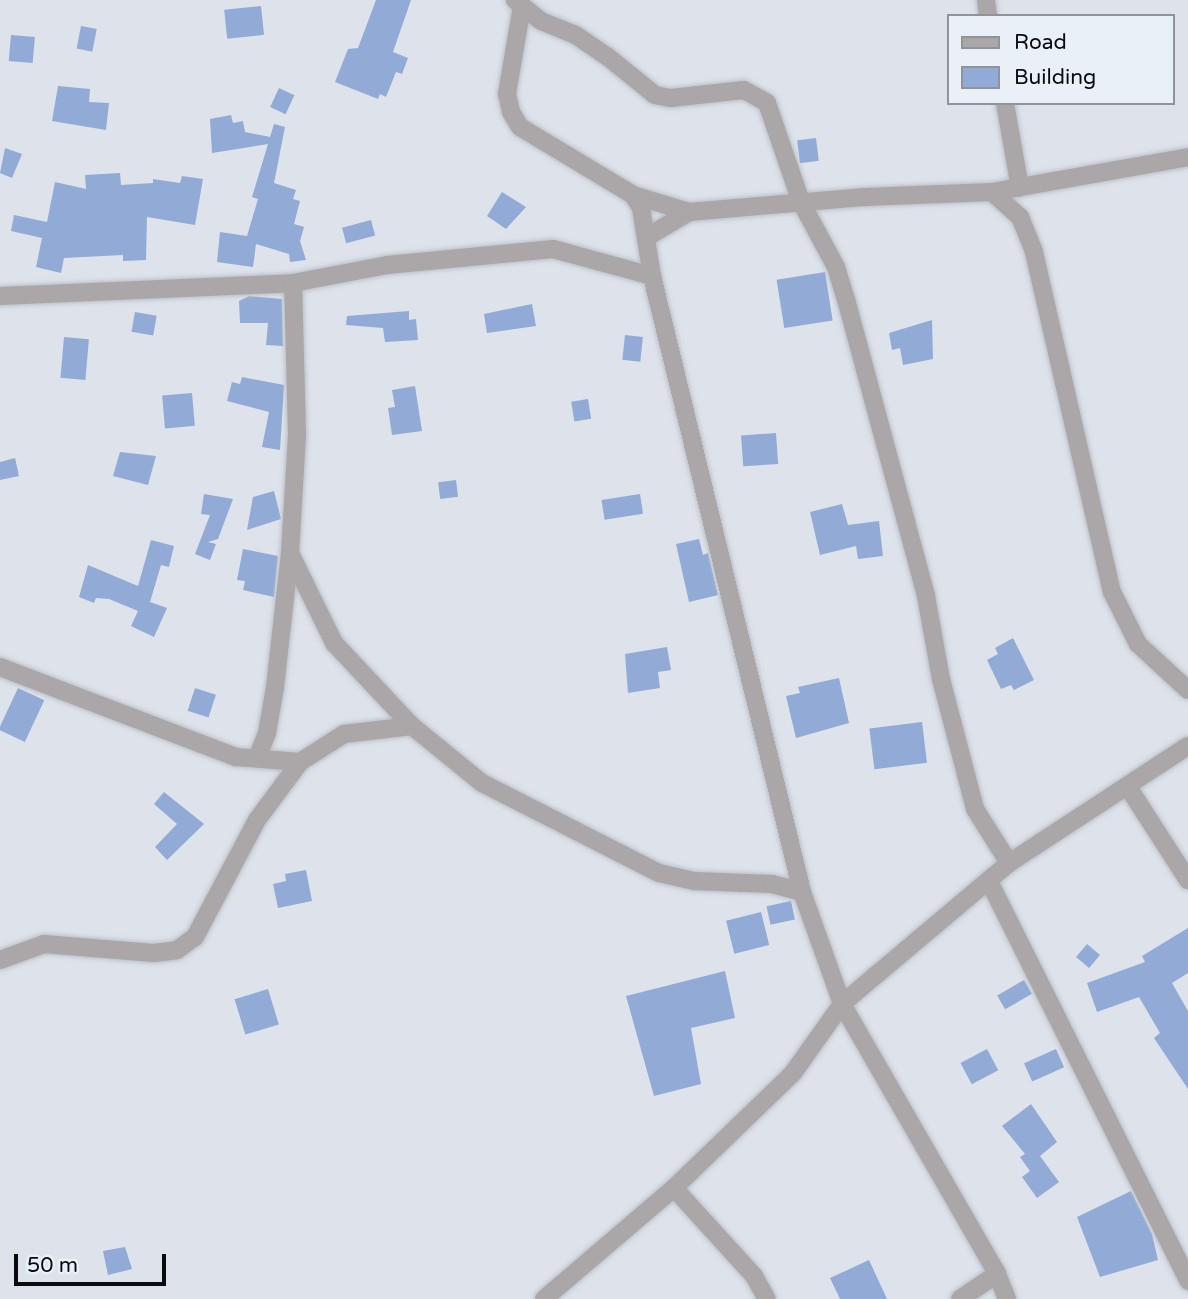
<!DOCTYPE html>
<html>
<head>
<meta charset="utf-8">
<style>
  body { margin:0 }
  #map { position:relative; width:1188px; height:1299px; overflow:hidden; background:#dde2eb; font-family:"Varela Round",sans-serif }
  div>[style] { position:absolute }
  .building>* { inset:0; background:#91abd6; transform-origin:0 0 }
  .roads { filter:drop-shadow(0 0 2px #bbc0c8) drop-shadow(0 0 2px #bbc0c8) }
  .minor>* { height:18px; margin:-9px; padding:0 9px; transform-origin:9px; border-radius:9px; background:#aba6a7 }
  span { translate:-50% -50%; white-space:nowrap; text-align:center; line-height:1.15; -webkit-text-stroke:5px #eaf0f8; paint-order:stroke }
  .legend { position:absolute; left:947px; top:14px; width:228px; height:91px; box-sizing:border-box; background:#eaf0f8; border:2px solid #90949a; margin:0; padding:9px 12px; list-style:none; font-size:21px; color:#0a0b0e }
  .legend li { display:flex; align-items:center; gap:14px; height:35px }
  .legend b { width:35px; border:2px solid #90949a }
  .scale { position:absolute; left:14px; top:1254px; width:152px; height:32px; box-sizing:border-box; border:4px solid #0a0b0e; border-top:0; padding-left:9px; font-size:21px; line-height:24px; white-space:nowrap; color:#0a0b0e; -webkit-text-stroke:5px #eaf0f8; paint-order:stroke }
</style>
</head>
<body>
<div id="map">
  <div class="building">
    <div style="clip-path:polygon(376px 0,411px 0,393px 52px,408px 58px,402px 74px,396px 72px,386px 97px,380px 94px,378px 99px,335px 82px,348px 49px,358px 48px)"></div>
    <div style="left:261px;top:6px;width:29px;height:37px;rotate:84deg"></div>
    <div style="left:81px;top:26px;width:16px;height:23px;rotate:11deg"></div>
    <div style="left:11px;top:35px;width:24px;height:26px;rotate:5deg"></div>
    <div style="clip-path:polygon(58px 86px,90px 89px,89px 102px,109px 103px,106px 130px,52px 121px)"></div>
    <div style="left:279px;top:88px;width:17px;height:21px;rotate:25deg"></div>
    <div style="clip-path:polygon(231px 115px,233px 123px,243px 121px,245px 132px,270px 137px,274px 124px,285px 127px,274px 183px,296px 190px,293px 199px,300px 201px,294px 224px,304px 227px,300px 241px,306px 260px,290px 262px,289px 254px,256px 244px,253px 267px,217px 262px,220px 232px,247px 236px,258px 199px,252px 197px,268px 144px,212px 153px,210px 119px)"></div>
    <div style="left:816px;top:138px;width:23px;height:19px;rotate:83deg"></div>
    <div style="clip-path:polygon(5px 148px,22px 154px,12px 178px,0 173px)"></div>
    <div style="clip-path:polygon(120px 173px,121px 185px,153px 183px,153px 179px,180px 183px,182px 176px,203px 179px,195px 225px,147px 217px,146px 260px,123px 261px,123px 255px,64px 258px,61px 273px,36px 267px,42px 238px,11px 231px,14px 215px,47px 222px,55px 182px,86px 189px,85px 175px)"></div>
    <div style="clip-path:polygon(502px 192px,526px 207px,506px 229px,487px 216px)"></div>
    <div style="left:371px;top:220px;width:16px;height:30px;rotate:75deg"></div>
    <div style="left:825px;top:272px;width:49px;height:49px;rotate:81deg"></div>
    <div style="clip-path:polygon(249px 296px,282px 299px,283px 346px,266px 345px,268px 323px,240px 323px,239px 301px)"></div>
    <div style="clip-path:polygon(532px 304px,536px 326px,487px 333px,484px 314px)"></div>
    <div style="clip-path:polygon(409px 311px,409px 320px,416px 319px,418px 340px,385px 342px,383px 328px,346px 325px,347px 316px)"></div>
    <div style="left:135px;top:312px;width:22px;height:20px;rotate:10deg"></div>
    <div style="clip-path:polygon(932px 320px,933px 359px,903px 365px,900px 348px,892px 350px,889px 333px)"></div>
    <div style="left:625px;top:335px;width:18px;height:25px;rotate:6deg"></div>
    <div style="left:64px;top:337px;width:25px;height:41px;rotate:5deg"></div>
    <div style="clip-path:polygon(242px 377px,284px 385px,280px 450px,262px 447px,269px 412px,227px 401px,232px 382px,240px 384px)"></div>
    <div style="clip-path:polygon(415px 386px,422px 431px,392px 435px,388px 408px,395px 407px,392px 390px)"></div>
    <div style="left:192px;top:393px;width:33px;height:30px;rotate:85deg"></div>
    <div style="left:588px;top:399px;width:20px;height:17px;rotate:81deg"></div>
    <div style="left:776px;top:433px;width:31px;height:35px;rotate:86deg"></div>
    <div style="clip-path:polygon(120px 452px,156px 456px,148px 485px,113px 476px)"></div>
    <div style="clip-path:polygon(15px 458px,19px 476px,0 480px,0 462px)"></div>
    <div style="left:456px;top:480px;width:17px;height:18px;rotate:83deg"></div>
    <div style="clip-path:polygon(274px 491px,281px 519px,247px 530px,253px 497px)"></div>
    <div style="clip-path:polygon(204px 494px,233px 499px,218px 539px,208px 542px,216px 544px,210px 560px,195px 554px,210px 515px,201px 514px)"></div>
    <div style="left:640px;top:494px;width:20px;height:39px;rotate:81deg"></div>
    <div style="clip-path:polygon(842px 504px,848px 525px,879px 521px,883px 556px,858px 559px,856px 546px,820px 555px,810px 512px)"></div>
    <div style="clip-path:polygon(699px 539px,703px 555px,708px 553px,718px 595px,689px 602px,676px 544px)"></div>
    <div style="clip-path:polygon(151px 540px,174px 546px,169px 567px,161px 565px,150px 602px,167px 608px,154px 637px,131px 626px,138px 611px,109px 599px,96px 598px,94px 603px,79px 597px,88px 565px,138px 586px)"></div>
    <div style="clip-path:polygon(243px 549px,278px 556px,274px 597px,243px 590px,245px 581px,237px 580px)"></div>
    <div style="clip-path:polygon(1013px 638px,1034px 680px,1014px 690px,1011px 685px,1001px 689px,987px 660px,998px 654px,995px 648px)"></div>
    <div style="clip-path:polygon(667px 647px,671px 670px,658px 672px,660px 688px,628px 693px,625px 654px)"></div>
    <div style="clip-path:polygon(839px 678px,849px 723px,796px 738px,786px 696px,800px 693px,798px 687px)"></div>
    <div style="left:18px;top:688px;width:29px;height:46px;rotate:25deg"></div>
    <div style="left:195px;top:688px;width:22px;height:24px;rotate:18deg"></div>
    <div style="left:922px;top:722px;width:41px;height:53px;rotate:83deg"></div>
    <div style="clip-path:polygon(164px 792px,204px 824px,167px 860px,155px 847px,177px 824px,154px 804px)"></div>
    <div style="clip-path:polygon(306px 870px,312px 901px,278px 908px,273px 884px,286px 881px,285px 874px)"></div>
    <div style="left:791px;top:901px;width:19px;height:25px;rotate:78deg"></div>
    <div style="left:761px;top:912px;width:34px;height:36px;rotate:76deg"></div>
    <div style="clip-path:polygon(1188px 928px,1188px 973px,1172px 983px,1188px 1011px,1188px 1089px,1154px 1038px,1160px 1033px,1139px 997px,1097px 1012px,1087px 983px,1145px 962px,1142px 956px)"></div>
    <div style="left:1087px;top:944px;width:17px;height:17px;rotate:40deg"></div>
    <div style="clip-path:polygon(725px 971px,735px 1018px,691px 1028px,701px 1084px,654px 1096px,626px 996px)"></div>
    <div style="left:1024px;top:980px;width:16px;height:31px;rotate:60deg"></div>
    <div style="left:268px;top:989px;width:37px;height:35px;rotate:73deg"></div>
    <div style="left:987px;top:1049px;width:24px;height:30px;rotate:62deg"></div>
    <div style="left:1056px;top:1049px;width:20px;height:35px;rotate:66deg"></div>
    <div style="clip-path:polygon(1031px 1104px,1057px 1142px,1040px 1156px,1059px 1182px,1037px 1198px,1022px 1177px,1030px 1171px,1020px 1157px,1025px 1154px,1002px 1126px)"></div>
    <div style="clip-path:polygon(1131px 1191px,1152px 1234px,1158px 1260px,1100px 1277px,1077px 1217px)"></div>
    <div style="clip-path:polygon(125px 1247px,132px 1269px,108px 1275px,103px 1251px)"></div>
    <div style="clip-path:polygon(869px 1260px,887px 1299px,840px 1299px,830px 1278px)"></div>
  </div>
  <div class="roads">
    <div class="minor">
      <div style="left:515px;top:0;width:33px;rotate:39deg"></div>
      <div style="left:541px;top:21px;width:35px;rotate:22deg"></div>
      <div style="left:574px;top:34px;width:41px;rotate:34.1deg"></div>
      <div style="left:608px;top:57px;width:60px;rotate:39deg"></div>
      <div style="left:655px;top:95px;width:16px;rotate:11deg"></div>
      <div style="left:671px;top:98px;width:73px;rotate:-6.3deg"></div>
      <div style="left:744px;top:90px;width:26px;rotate:29deg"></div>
      <div style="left:767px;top:103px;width:105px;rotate:71deg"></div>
      <div style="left:801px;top:202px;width:74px;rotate:61.7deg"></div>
      <div style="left:836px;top:267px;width:34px;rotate:73deg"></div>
      <div style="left:846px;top:299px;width:308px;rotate:74.9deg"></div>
      <div style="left:926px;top:596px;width:84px;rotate:79.8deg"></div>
      <div style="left:941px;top:679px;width:134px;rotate:75.3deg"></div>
      <div style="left:975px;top:809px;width:64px;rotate:57.8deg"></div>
      <div style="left:986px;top:0;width:16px;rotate:83deg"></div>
      <div style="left:522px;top:6px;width:89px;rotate:99.7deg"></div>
      <div style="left:507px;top:94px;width:18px;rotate:77deg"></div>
      <div style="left:511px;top:112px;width:17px;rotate:59deg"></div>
      <div style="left:520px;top:127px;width:132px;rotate:31deg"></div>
      <div style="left:633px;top:195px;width:15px;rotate:58deg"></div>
      <div style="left:641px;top:208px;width:69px;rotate:80.8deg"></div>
      <div style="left:652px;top:276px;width:634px;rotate:76.31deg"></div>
      <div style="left:802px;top:892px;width:119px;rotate:70.3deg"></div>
      <div style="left:842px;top:1004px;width:311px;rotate:60.1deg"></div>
      <div style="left:997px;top:1274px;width:27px;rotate:68deg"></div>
      <div style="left:1005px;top:103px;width:86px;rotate:80deg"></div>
      <div style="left:992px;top:192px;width:38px;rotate:42deg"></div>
      <div style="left:1020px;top:217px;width:38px;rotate:68deg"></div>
      <div style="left:1034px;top:252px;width:349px;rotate:77.1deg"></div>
      <div style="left:1112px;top:592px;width:58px;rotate:63.4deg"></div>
      <div style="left:1138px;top:644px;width:68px;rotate:42.6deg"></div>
      <div style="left:633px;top:195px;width:59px;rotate:16.9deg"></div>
      <div style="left:689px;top:212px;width:177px;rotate:-4.9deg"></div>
      <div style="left:865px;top:197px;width:127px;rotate:-2.3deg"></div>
      <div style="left:992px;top:192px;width:199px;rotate:-10.1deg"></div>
      <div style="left:647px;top:237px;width:49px;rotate:-30.8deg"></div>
      <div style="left:0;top:296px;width:293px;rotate:-2.5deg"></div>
      <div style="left:293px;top:283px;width:96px;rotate:-10.8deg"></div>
      <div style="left:387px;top:265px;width:167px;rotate:-5.5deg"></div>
      <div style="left:553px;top:249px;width:103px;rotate:15.3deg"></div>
      <div style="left:290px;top:553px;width:100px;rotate:63.9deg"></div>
      <div style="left:334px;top:643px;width:114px;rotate:46.8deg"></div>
      <div style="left:412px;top:726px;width:90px;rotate:39.2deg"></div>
      <div style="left:482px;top:783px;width:199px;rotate:27deg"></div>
      <div style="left:659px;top:873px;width:36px;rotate:13deg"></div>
      <div style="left:694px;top:881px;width:78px;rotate:2.2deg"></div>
      <div style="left:772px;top:884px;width:31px;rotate:15deg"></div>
      <div style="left:0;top:667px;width:253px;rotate:20.9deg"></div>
      <div style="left:236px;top:757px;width:64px;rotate:4.5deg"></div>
      <div style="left:257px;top:758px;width:27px;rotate:-68deg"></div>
      <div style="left:267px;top:733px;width:47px;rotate:-80.1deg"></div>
      <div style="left:275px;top:687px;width:135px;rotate:-83.6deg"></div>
      <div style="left:290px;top:553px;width:119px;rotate:-86.6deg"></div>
      <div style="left:297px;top:434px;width:151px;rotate:-91.5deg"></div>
      <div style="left:1128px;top:787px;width:111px;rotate:57.2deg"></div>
      <div style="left:989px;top:881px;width:447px;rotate:63.5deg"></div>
      <div style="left:0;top:960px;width:47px;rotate:-20deg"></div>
      <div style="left:44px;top:944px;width:110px;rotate:4.7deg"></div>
      <div style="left:154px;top:953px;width:23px;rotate:-7deg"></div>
      <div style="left:177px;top:950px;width:22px;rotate:-36deg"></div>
      <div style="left:195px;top:937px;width:132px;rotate:-62.1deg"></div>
      <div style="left:257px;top:820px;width:72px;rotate:-53.4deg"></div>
      <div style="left:300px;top:762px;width:52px;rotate:-32.5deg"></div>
      <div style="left:344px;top:734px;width:68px;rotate:-6.7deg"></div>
      <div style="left:674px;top:1188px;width:119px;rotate:47.7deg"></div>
      <div style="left:754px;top:1276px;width:26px;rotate:61deg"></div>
      <div style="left:544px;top:1299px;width:171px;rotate:-40.5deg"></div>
      <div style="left:674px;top:1188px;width:165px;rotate:-44deg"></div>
      <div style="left:793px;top:1073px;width:85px;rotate:-54.6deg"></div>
      <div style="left:842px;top:1004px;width:45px;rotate:-40.5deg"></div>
      <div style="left:876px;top:975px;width:174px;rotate:-40.1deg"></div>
      <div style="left:1009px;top:863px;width:214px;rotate:-33.2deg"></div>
      <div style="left:960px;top:1299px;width:45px;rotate:-34deg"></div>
    </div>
  </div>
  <ul class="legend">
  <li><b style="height:9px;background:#aba6a7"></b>Road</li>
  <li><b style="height:19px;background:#91abd6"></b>Building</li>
  </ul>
  <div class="scale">50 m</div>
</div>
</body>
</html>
